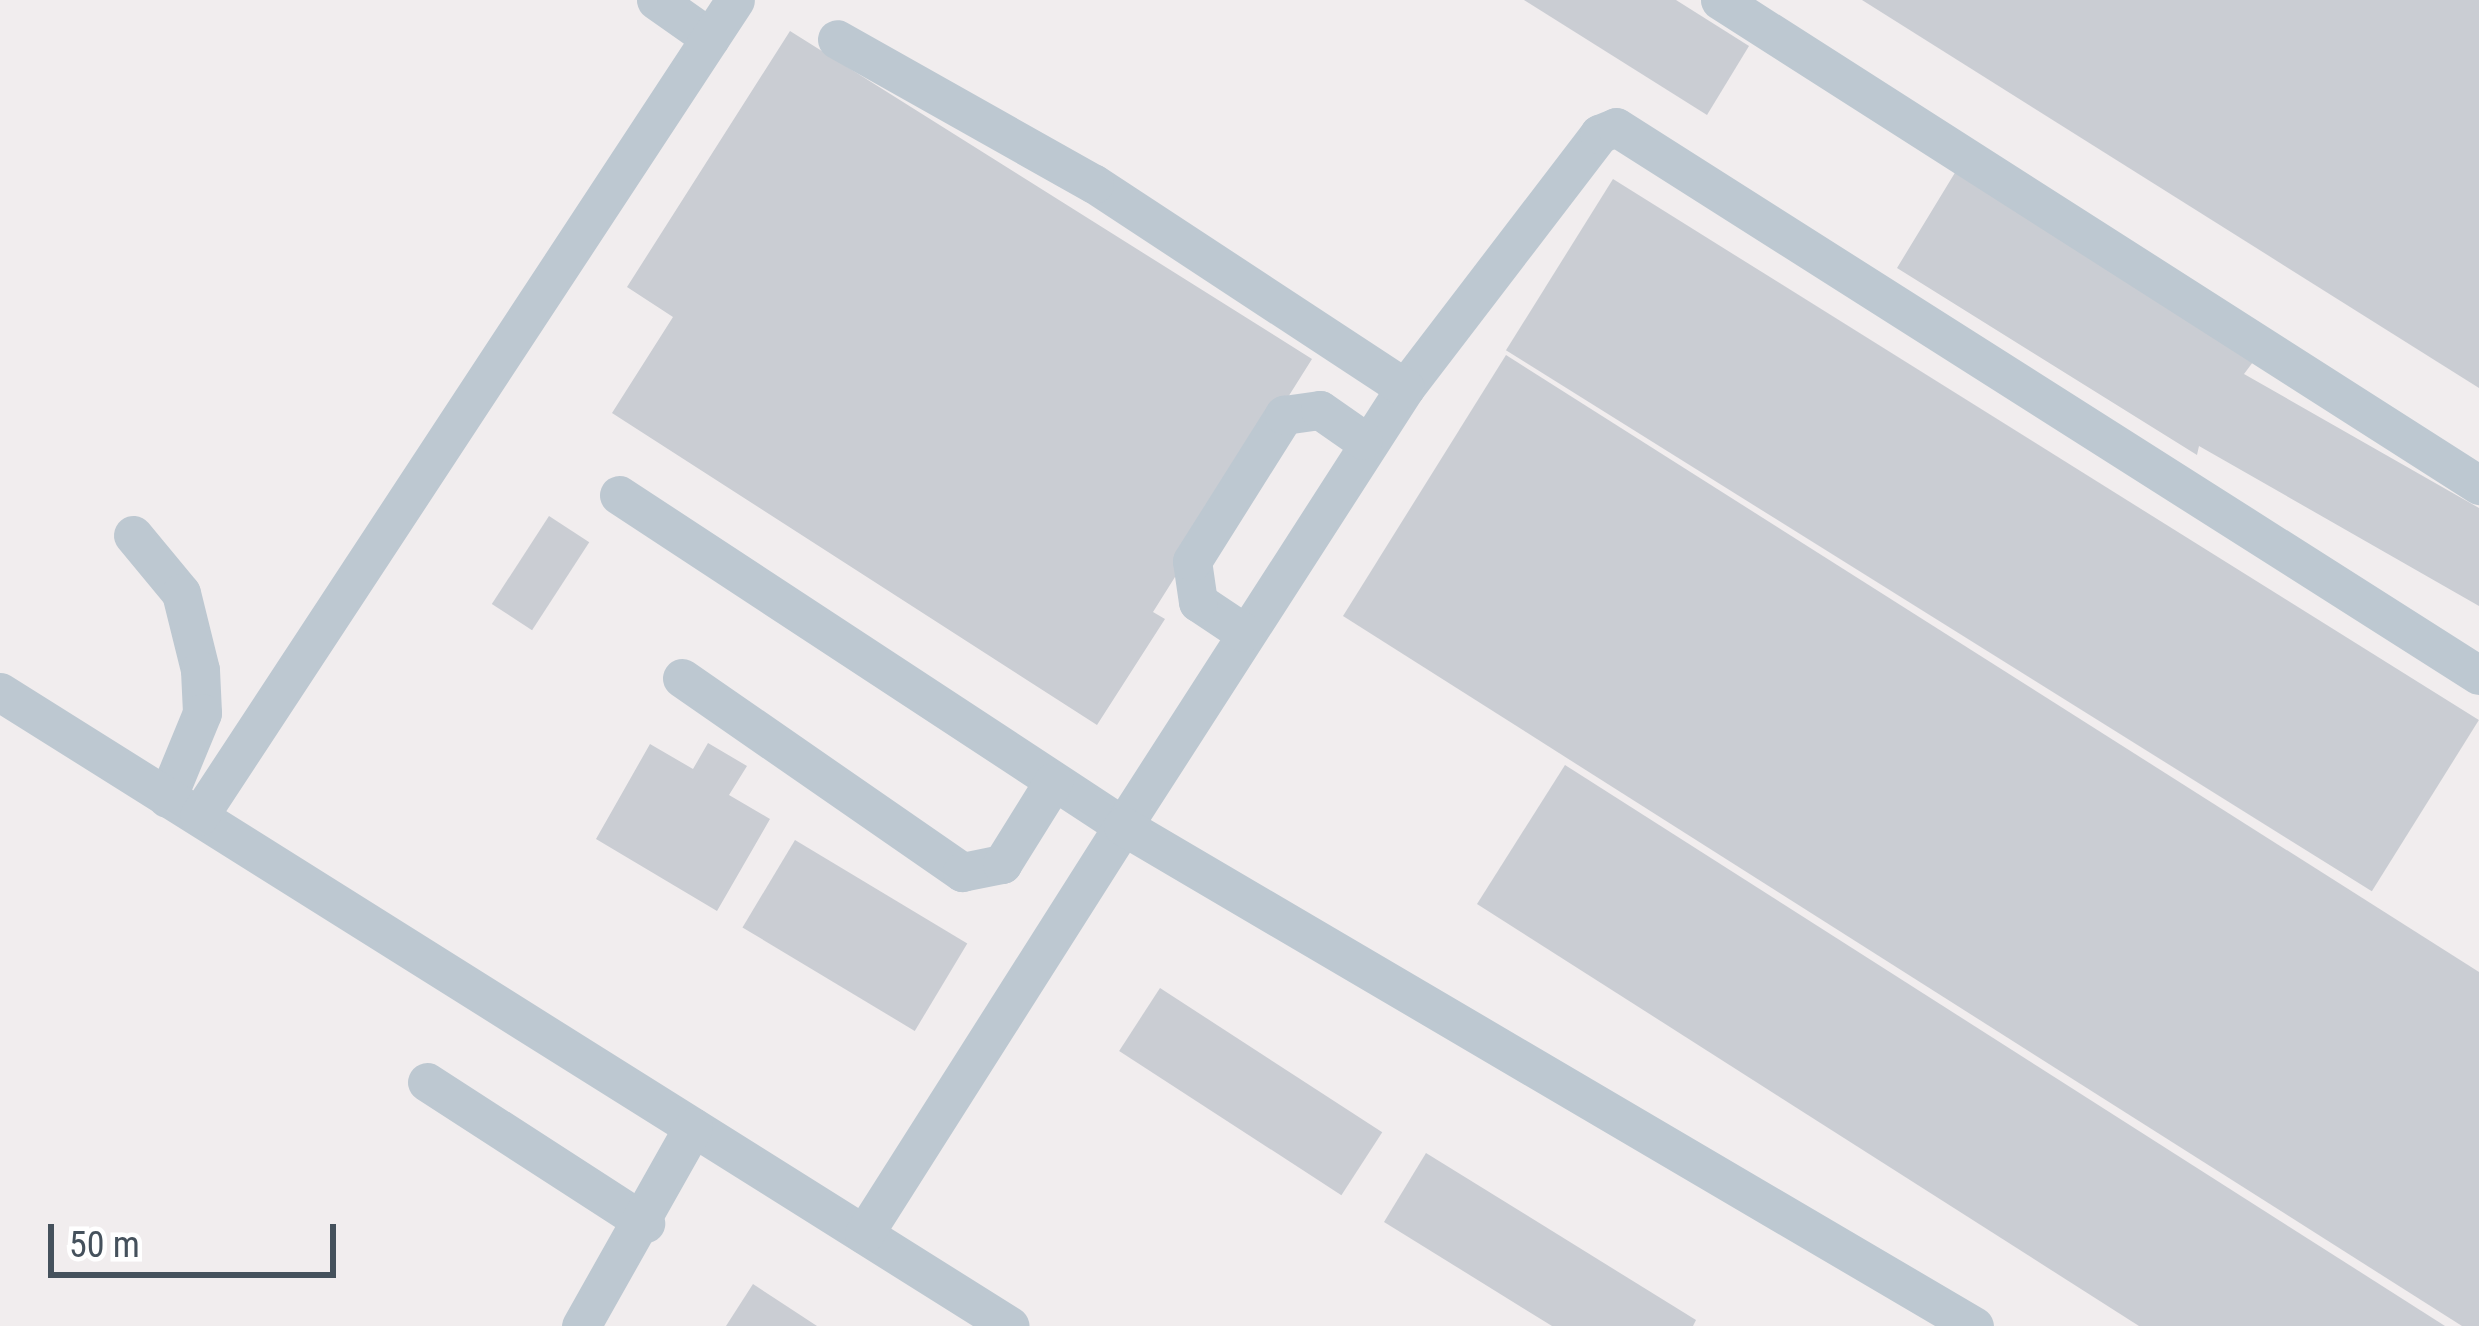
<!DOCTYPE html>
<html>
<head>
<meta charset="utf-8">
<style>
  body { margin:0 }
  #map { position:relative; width:2479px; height:1326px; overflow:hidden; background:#f1edee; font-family:"Roboto Condensed",sans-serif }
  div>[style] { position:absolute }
  .building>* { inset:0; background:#cacdd3; transform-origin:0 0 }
  .minor>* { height:39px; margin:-19.5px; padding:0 19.5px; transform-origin:19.5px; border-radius:19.5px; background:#bdc8d1 }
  span { translate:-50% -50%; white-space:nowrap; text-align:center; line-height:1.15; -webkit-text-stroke:9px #fff; paint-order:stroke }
  .scale { position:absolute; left:48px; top:1224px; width:288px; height:54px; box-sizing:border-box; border:6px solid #45515c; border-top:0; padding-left:15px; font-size:36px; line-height:42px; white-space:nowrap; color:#45515c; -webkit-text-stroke:9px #fff; paint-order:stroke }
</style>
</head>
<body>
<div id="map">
  <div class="building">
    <div style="clip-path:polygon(1524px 0,1676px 0,1749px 46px,1707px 115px)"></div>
    <div style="clip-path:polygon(1862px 0,2479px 0,2479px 388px)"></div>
    <div style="clip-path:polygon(790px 31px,1312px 359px,1153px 612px,1165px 619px,1097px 725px,612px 413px,673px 317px,627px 287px)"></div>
    <div style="clip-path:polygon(1956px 171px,2256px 358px,2244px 374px,2479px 508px,2479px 606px,2199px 446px,2197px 455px,1897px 268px)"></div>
    <div style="left:1613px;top:179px;width:1021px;height:202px;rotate:32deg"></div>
    <div style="clip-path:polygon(1506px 355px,2479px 972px,2479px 1326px,2462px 1326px,1343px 616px)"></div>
    <div style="left:549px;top:516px;width:48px;height:105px;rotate:33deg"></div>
    <div style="clip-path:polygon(708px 743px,747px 766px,729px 795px,770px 819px,717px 911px,596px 839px,650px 744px,693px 769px)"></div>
    <div style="clip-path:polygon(1565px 765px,2445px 1326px,2139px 1326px,1477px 904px)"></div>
    <div style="left:795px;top:840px;width:201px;height:102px;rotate:31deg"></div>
    <div style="left:1160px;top:988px;width:265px;height:75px;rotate:33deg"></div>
    <div style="clip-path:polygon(1426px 1153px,1696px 1320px,1693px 1326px,1552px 1326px,1384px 1222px)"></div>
    <div style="clip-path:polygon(753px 1284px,817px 1326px,726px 1326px)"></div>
  </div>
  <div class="minor">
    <div style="left:656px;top:0;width:66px;rotate:35.1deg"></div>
    <div style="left:1720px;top:0;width:901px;rotate:32.58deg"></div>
    <div style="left:1405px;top:388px;width:320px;rotate:-52.6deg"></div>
    <div style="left:1599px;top:134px;width:18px;rotate:-22deg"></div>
    <div style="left:1616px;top:127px;width:1022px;rotate:32.42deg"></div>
    <div style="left:619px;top:495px;width:603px;rotate:33.29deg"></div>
    <div style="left:1123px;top:826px;width:521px;rotate:-57.23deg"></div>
    <div style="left:1405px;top:388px;width:372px;rotate:-146.7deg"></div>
    <div style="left:1094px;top:184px;width:295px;rotate:-150.6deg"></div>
    <div style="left:133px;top:535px;width:75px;rotate:50.4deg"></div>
    <div style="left:181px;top:593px;width:79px;rotate:76.1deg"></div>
    <div style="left:200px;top:670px;width:43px;rotate:87.3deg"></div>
    <div style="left:202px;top:713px;width:92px;rotate:112.4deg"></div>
    <div style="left:1243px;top:632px;width:54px;rotate:-146.3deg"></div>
    <div style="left:1198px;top:602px;width:41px;rotate:-98.3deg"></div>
    <div style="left:1192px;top:561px;width:173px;rotate:-57.8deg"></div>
    <div style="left:1284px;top:415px;width:36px;rotate:-8deg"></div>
    <div style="left:1320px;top:410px;width:52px;rotate:34.9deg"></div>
    <div style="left:682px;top:678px;width:341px;rotate:34.7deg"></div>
    <div style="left:962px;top:872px;width:41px;rotate:-11.3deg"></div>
    <div style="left:1002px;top:864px;width:97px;rotate:-58.1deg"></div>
    <div style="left:0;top:692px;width:1192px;rotate:32.12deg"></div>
    <div style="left:199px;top:816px;width:976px;rotate:-56.7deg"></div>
    <div style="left:427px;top:1082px;width:260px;rotate:32.9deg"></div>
    <div style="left:864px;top:1234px;width:483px;rotate:-57.6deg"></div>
    <div style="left:1123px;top:826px;width:987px;rotate:30.44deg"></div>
    <div style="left:581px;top:1326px;width:228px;rotate:-60.6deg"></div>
  </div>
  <div class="scale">50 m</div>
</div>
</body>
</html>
